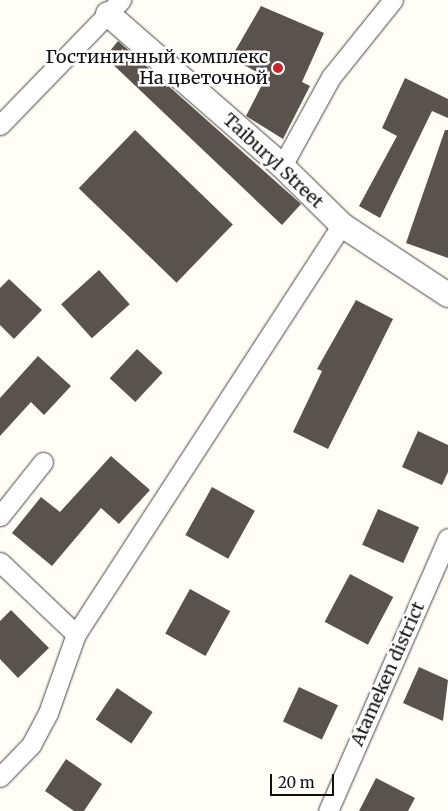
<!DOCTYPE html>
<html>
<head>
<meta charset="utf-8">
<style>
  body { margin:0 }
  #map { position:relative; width:448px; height:811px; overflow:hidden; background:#fffdf5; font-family:Merriweather,serif }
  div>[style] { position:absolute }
  .building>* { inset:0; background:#5a524d; transform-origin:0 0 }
  .roads { filter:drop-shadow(0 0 1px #444) drop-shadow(0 0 1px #444) }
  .minor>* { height:19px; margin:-9.5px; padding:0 9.5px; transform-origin:9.5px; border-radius:9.5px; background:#fff }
  .tertiary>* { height:24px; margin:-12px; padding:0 12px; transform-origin:12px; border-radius:12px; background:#fff }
  .dots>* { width:14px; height:14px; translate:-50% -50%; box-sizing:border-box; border:2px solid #fff; border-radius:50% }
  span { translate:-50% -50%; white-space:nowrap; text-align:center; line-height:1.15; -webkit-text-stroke:5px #fff; paint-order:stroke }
  .poi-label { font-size:18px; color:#111 }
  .right { translate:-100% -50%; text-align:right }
  .street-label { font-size:18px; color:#111 }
  .scale { position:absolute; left:270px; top:774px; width:64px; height:22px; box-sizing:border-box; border:2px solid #111; border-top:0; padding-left:6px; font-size:15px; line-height:18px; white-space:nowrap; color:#111; -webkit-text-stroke:4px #fff; paint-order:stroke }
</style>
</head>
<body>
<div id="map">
  <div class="building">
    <div style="clip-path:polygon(261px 6px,324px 33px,302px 82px,310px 86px,283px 139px,246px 116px,266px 77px,231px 58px)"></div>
    <div style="clip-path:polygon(118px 41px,301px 204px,282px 225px,105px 57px)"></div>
    <div style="clip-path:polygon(405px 78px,448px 99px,448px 118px,432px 111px,380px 218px,359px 206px,397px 136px,382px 128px)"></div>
    <div style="left:135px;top:130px;width:136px;height:81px;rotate:44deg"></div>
    <div style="clip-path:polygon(445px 130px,448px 130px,448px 258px,406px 243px)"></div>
    <div style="left:99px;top:270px;width:46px;height:51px;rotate:48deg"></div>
    <div style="clip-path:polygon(9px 279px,42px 310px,14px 339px,0 325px,0 288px)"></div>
    <div style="clip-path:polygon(356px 300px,393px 319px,328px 449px,293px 432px,322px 371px,317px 369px)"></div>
    <div style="left:137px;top:349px;width:35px;height:40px;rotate:43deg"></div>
    <div style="clip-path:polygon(38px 356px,71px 386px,44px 415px,31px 402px,0 436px,0 398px)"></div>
    <div style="clip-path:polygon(418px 431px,448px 445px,448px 472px,442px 485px,402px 467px)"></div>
    <div style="clip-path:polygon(111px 456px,150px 490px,119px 524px,101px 508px,52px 566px,12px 533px,41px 497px,60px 512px)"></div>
    <div style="left:212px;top:487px;width:49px;height:55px;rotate:29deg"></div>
    <div style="left:378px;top:509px;width:45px;height:39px;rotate:24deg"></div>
    <div style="left:350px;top:574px;width:49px;height:54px;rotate:28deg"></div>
    <div style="left:190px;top:589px;width:46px;height:51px;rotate:29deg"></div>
    <div style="clip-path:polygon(11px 610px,49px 648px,18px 678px,0 659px,0 621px)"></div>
    <div style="clip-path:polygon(419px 667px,448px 680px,443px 721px,403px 703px)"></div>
    <div style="left:299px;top:687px;width:43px;height:38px;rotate:25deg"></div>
    <div style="left:117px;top:688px;width:43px;height:38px;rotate:34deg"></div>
    <div style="clip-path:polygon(66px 759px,102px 784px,84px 811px,74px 811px,45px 791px)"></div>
    <div style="clip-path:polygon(376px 778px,415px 798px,408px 811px,359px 811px)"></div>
  </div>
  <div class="roads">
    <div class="minor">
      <div style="left:0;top:125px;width:174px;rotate:-45.9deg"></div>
      <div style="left:282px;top:166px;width:102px;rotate:-61.2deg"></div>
      <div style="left:331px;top:77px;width:99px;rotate:-51.2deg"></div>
      <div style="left:0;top:516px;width:69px;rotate:-51.5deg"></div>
      <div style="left:0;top:562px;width:105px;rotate:43.5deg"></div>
      <div style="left:0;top:777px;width:45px;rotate:-45.9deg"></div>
      <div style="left:31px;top:745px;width:36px;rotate:-62deg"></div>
      <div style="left:48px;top:713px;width:84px;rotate:-70.5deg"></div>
      <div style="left:76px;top:634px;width:488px;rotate:-57deg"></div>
      <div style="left:328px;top:811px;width:298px;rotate:-66.3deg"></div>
    </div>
    <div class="tertiary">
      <div style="left:108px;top:14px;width:231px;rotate:41.1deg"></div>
      <div style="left:282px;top:166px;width:84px;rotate:44.5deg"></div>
      <div style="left:342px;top:225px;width:127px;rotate:33.4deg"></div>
    </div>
  </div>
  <div class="dots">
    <div style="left:278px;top:68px;background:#c4262e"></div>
  </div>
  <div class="poi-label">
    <span class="right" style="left:268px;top:68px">Гостиничный комплекс<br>На цветочной</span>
  </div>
  <div class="street-label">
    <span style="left:273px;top:161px;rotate:43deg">Taiburyl Street</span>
    <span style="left:388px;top:674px;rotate:-66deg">Atameken district</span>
  </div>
  <div class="scale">20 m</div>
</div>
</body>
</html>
